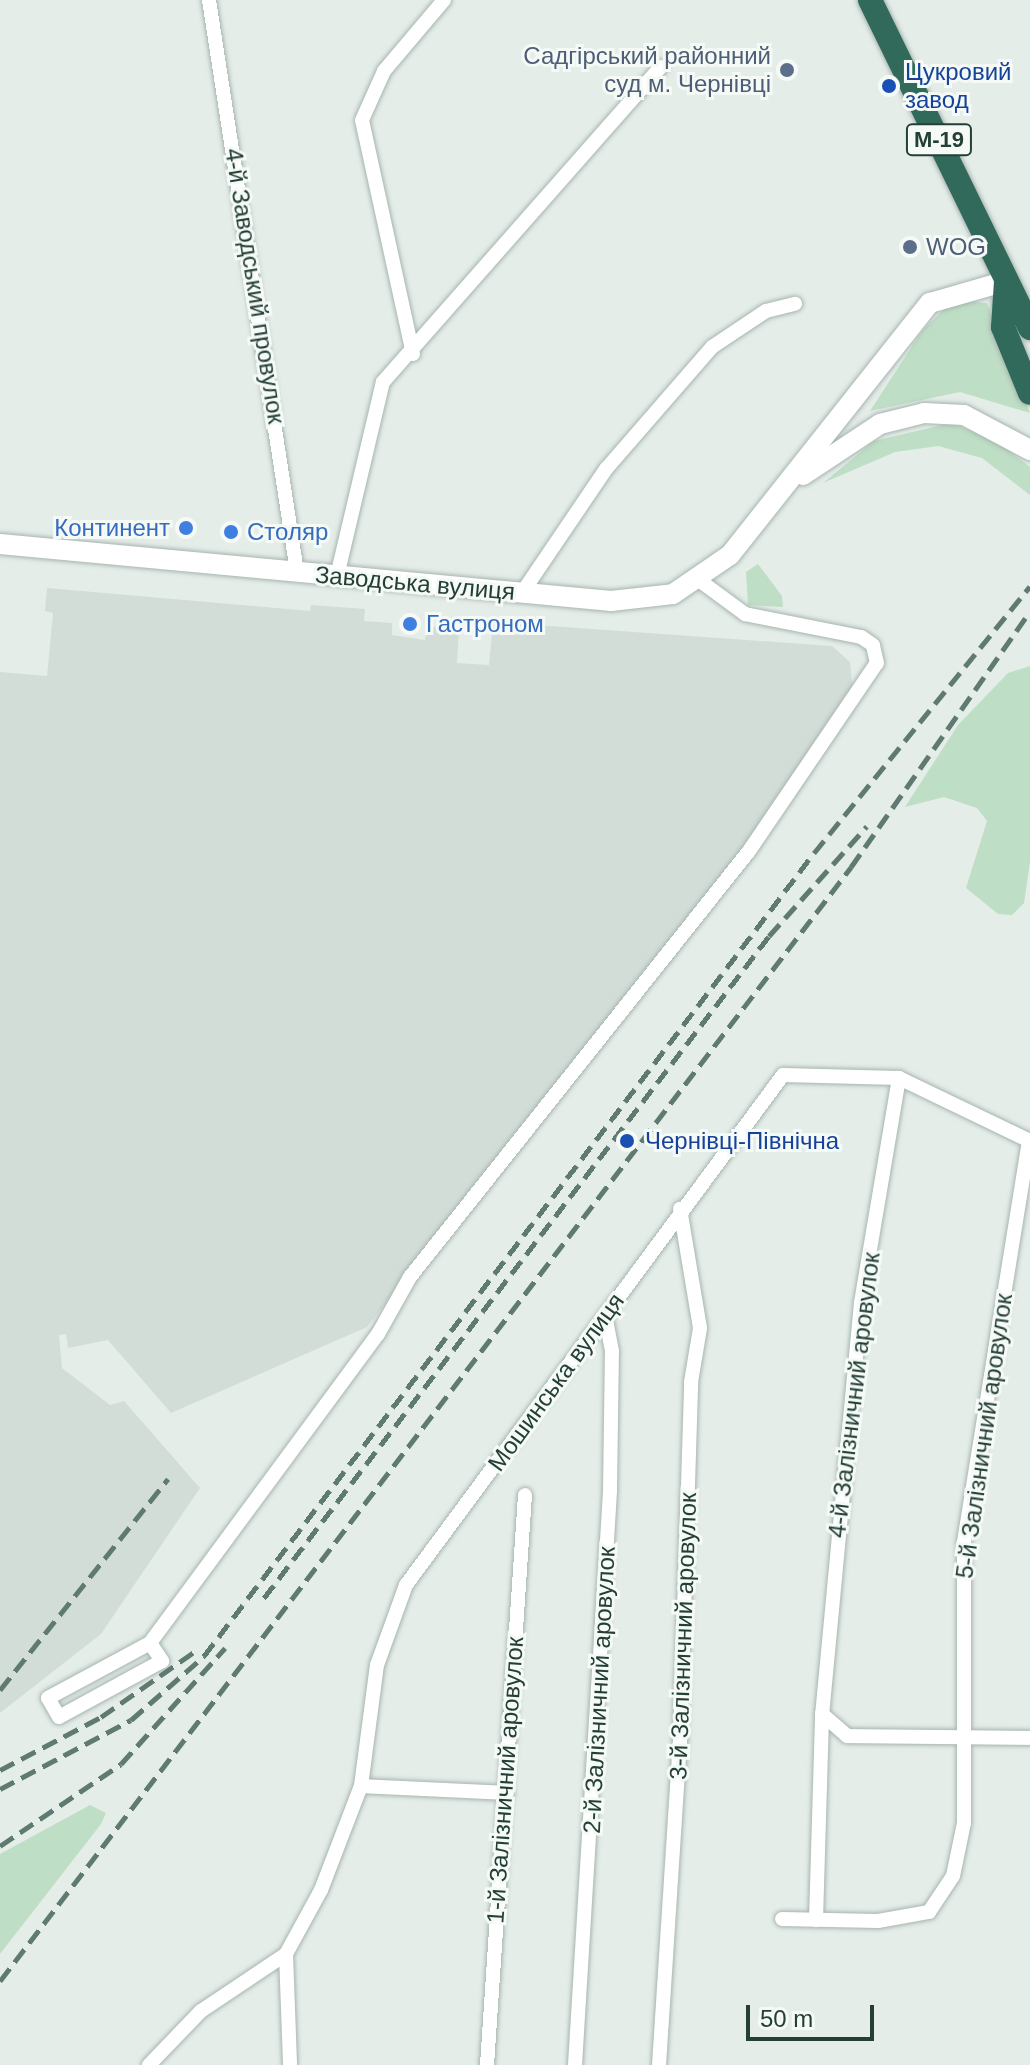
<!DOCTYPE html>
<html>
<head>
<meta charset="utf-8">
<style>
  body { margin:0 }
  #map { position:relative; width:1030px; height:2065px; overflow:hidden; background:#e5ede9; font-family:Arial,sans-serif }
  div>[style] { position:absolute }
  .built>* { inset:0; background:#d3ddd8 }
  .green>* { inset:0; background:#bedec5 }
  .roads { filter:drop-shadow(0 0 2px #a7b5b0) drop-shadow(0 0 2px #a7b5b0) }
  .street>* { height:14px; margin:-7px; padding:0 7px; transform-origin:7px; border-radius:7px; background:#fff }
  .secondary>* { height:20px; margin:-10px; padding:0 10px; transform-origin:10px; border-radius:10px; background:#fff }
  .highway>* { height:24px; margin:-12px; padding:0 12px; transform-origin:12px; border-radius:12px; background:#316a5b }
  .rail>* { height:5px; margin-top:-2.5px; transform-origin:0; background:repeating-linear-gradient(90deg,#5f7a71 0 16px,transparent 0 24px) }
  .dots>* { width:22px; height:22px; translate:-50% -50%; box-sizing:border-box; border:4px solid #f5faf7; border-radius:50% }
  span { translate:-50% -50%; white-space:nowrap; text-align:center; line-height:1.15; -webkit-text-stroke:6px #f5faf7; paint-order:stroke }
  .shield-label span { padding:2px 6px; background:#f5faf7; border:2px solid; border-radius:6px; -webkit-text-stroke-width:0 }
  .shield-label { font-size:22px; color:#243f36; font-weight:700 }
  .service-label { font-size:24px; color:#4e5e75 }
  .right { translate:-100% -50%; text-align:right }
  .left { translate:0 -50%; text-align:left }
  .transit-label { font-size:24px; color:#164399 }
  .street-label { font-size:24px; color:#243f36 }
  .shop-label { font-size:24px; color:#366cbe }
  .scale { position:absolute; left:746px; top:2005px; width:128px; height:36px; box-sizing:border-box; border:4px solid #243f36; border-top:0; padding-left:10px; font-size:24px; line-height:28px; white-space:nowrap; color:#243f36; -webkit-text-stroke:6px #f5faf7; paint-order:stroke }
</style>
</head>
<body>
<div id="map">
  <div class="built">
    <div style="clip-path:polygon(47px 588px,310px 611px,311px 605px,365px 609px,364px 621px,392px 623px,392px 635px,425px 640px,427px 626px,459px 631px,457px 663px,489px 665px,493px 622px,832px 646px,850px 662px,853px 692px,746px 848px,367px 1327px,171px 1413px,108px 1340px,68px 1348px,66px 1334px,59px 1335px,62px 1368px,110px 1405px,124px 1401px,200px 1488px,101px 1634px,0 1713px,0 672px,47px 676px,53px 613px,45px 611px)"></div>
  </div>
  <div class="green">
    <div style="clip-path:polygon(966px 301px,987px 303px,1030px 413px,960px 392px,870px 411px,922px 331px,947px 306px)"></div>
    <div style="clip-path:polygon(951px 423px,996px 441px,1030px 467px,1030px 495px,982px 458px,938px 446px,895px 452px,823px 483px,874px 441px)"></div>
    <div style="clip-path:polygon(758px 564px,782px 596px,783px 607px,748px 605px,746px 572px)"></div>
    <div style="clip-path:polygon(1030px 666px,1030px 862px,1024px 903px,1012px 915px,998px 914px,966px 888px,987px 821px,977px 808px,944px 797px,905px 807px,958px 725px,1008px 673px)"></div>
    <div style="clip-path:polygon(90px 1805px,106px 1813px,101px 1824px,0 1954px,0 1854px)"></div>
  </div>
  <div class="roads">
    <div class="street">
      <div style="left:209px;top:0;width:579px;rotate:81.25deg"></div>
      <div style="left:413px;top:354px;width:239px;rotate:-102.3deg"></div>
      <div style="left:362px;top:120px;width:54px;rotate:-65.8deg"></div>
      <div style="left:384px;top:71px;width:93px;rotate:-49.8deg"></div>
      <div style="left:337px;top:576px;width:199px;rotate:-76.7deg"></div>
      <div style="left:383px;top:382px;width:420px;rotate:-48.6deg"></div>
      <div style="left:522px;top:593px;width:150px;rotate:-55.9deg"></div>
      <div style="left:606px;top:469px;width:162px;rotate:-49deg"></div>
      <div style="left:712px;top:347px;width:65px;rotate:-33.7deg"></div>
      <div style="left:766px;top:311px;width:30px;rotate:-14deg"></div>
      <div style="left:899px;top:1078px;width:228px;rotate:99.6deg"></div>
      <div style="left:861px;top:1303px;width:413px;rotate:95.4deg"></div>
      <div style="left:822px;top:1714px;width:33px;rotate:41deg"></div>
      <div style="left:847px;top:1736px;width:183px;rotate:0.6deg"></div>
      <div style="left:150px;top:1643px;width:22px;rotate:56deg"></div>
      <div style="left:162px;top:1661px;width:117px;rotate:151.5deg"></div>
      <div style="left:59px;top:1717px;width:22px;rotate:-120deg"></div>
      <div style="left:48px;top:1698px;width:116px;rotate:-28.3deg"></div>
      <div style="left:150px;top:1643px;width:384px;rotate:-53.6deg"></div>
      <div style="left:378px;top:1334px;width:65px;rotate:-60.7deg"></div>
      <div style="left:410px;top:1277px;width:544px;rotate:-51.49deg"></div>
      <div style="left:749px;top:851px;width:227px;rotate:-55.8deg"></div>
      <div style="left:877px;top:663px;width:18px;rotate:-103deg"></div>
      <div style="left:873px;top:645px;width:14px;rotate:-146deg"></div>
      <div style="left:861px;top:637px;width:118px;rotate:-168.8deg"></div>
      <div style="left:745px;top:614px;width:56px;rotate:-143.7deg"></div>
      <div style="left:361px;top:1786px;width:146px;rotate:2.7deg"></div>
      <div style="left:782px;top:1919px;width:96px;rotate:1.2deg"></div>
      <div style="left:878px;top:1921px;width:52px;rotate:-10deg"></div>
      <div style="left:929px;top:1912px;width:43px;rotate:-56.3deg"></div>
      <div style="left:953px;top:1876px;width:54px;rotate:-78.3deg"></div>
      <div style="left:964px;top:1823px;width:281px;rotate:-90deg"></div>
      <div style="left:964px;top:1542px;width:407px;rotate:-80.8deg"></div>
      <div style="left:816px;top:1920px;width:206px;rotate:-88.3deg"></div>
      <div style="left:286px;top:1954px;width:73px;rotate:-61.3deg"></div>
      <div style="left:321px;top:1890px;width:111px;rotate:-69deg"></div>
      <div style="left:361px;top:1786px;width:122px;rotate:-82.5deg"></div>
      <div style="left:377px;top:1665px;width:85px;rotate:-70.1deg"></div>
      <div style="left:406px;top:1585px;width:634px;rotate:-53.53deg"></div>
      <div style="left:783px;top:1075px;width:116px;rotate:1.5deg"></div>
      <div style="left:899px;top:1078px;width:145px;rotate:25.7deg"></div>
      <div style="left:286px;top:1954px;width:111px;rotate:87.9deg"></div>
      <div style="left:149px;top:2065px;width:75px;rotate:-46.1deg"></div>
      <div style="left:201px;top:2011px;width:102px;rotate:-33.8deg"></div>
      <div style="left:487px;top:2065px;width:571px;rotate:-86.19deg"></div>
      <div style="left:575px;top:2065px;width:575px;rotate:-86.51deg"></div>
      <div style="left:610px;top:1491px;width:140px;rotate:-89.2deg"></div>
      <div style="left:612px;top:1351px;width:36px;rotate:-101deg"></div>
      <div style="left:659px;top:2065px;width:327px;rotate:-86.3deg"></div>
      <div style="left:680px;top:1739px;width:357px;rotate:-88.2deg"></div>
      <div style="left:691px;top:1382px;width:55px;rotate:-80.5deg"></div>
      <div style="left:700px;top:1328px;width:121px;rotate:-99.5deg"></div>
    </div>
    <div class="secondary">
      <div style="left:803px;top:475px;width:92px;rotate:-33.5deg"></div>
      <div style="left:880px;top:424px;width:45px;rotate:-14deg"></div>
      <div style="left:924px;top:413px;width:40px;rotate:2.9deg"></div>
      <div style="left:964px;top:415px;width:75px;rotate:27.9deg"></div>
      <div style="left:0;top:544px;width:614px;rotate:5.33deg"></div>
      <div style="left:611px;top:601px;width:62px;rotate:-6.4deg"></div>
      <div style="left:673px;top:594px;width:69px;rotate:-34.4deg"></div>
      <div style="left:730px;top:555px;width:322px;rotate:-51.6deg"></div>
      <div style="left:930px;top:303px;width:79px;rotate:-16.1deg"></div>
    </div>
    <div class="highway">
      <div style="left:870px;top:0;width:365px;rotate:64deg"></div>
      <div style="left:1006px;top:281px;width:46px;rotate:93.7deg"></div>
      <div style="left:1003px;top:327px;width:71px;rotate:67.8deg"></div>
    </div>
  </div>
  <div class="rail">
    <div style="left:264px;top:1598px;width:833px;rotate:-52.66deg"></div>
    <div style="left:769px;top:936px;width:147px;rotate:-48.3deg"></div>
    <div style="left:0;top:1690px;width:270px;rotate:-51.5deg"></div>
    <div style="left:0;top:1770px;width:114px;rotate:-27.7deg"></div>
    <div style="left:101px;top:1717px;width:113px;rotate:-35deg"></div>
    <div style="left:0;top:1789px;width:148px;rotate:-27.8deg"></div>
    <div style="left:131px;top:1720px;width:97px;rotate:-41.2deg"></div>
    <div style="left:204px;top:1656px;width:1008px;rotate:-52.78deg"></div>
    <div style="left:814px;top:853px;width:343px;rotate:-51deg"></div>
    <div style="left:0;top:1846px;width:146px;rotate:-34.1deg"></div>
    <div style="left:121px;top:1764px;width:156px;rotate:-48.1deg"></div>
    <div style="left:0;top:1981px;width:1402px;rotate:-52.62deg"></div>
    <div style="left:851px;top:867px;width:312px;rotate:-55deg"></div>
  </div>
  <div class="dots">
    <div style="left:787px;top:70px;background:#5c6f8a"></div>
    <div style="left:889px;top:86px;background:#1a4fb4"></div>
    <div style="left:910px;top:247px;background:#5c6f8a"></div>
    <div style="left:186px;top:528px;background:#3f7fe0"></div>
    <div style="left:231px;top:532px;background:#3f7fe0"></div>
    <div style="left:410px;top:624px;background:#3f7fe0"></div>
    <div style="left:627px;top:1141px;background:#1a4fb4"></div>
  </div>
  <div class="shield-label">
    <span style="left:939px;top:140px">М-19</span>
  </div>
  <div class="service-label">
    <span class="right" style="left:771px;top:70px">Садгірський районний<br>суд м. Чернівці</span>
    <span class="left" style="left:926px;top:247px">WOG</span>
  </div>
  <div class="transit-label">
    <span class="left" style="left:905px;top:86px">Цукровий<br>завод</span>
    <span class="left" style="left:645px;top:1141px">Чернівці-Північна</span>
  </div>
  <div class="street-label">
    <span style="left:255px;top:286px;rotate:81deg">4-й Заводський провулок</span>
    <span style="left:415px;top:583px;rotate:5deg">Заводська вулиця</span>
    <span style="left:556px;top:1382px;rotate:-54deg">Мошинська вулиця</span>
    <span style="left:854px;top:1395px;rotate:-83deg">4-й Залізничний аровулок</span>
    <span style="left:984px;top:1436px;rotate:-82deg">5-й Залізничний аровулок</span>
    <span style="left:683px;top:1636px;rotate:-88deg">3-й Залізничний аровулок</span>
    <span style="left:599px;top:1690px;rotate:-87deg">2-й Залізничний аровулок</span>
    <span style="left:505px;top:1780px;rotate:-86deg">1-й Залізничний аровулок</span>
  </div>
  <div class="shop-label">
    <span class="right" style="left:170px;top:528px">Континент</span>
    <span class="left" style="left:247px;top:532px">Столяр</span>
    <span class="left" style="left:426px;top:624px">Гастроном</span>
  </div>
  <div class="scale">50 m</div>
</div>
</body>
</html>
